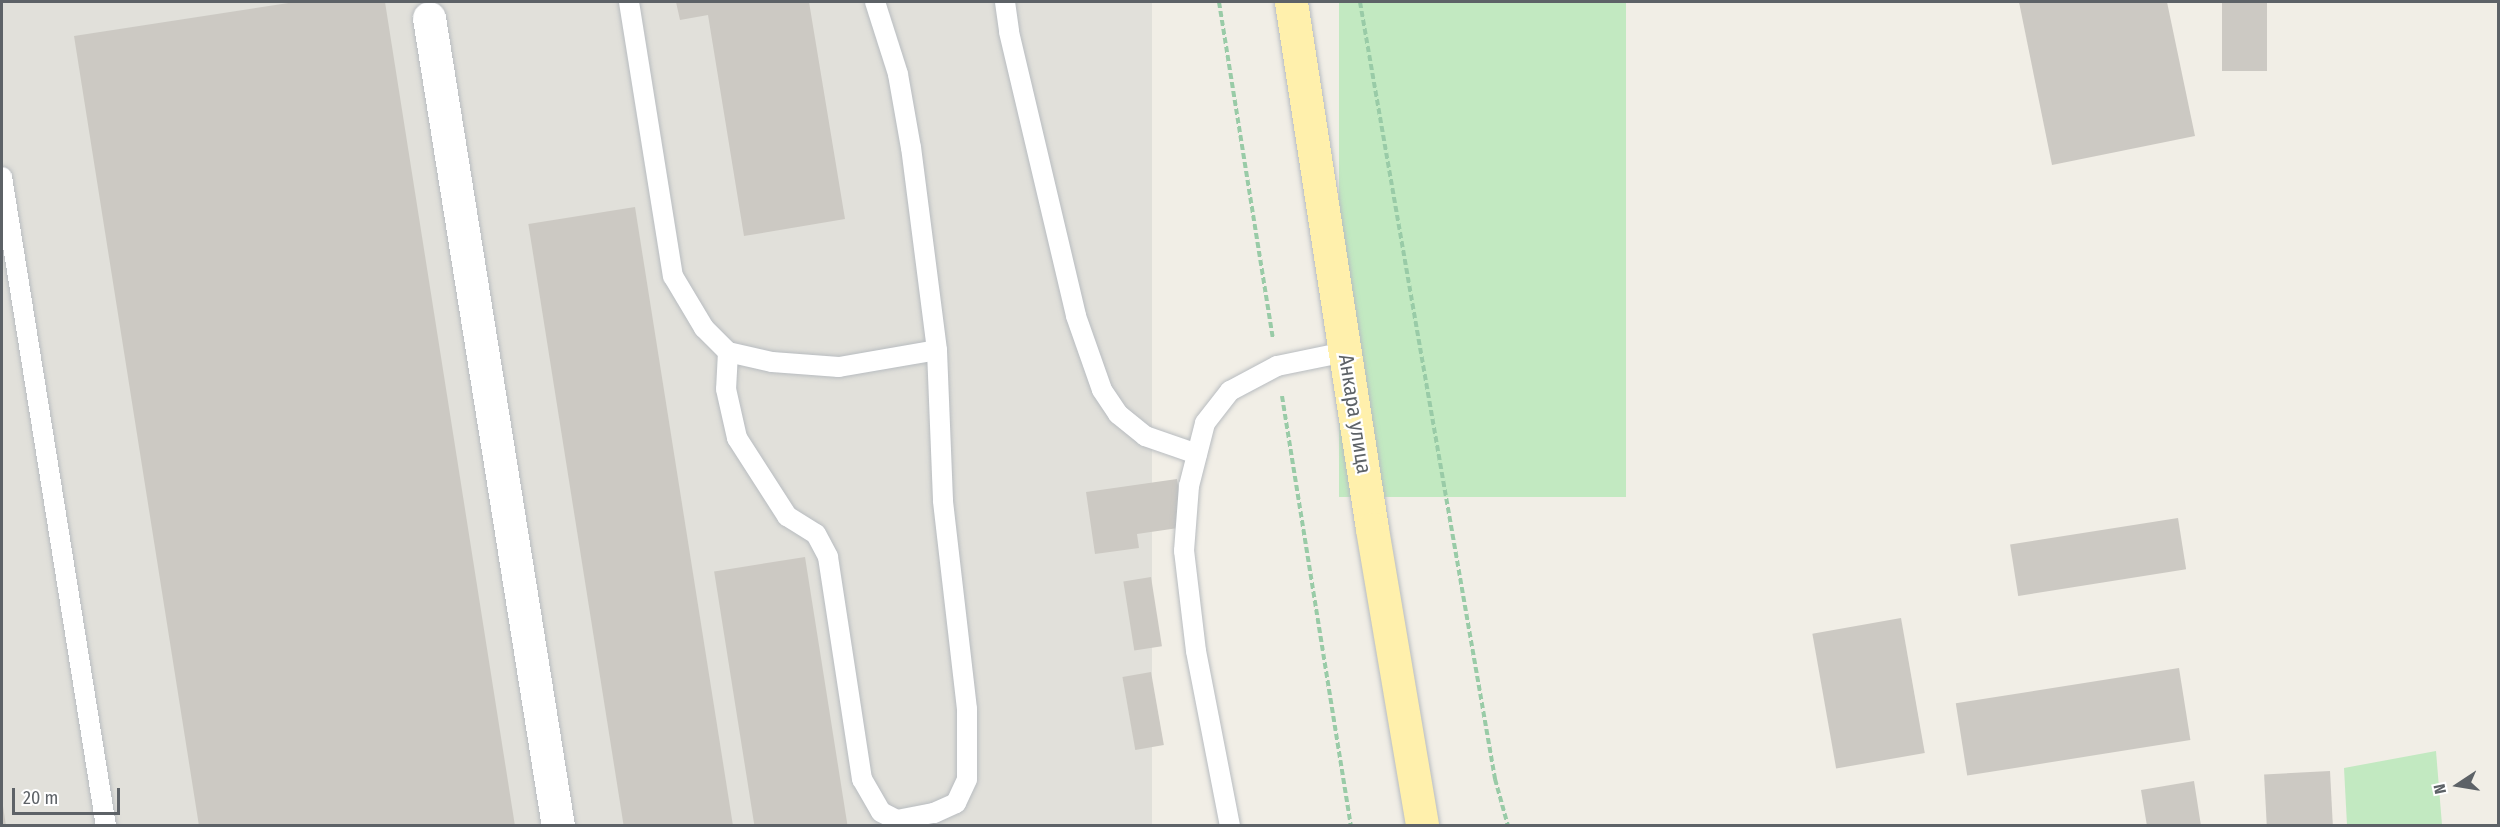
<!DOCTYPE html>
<html>
<head>
<meta charset="utf-8">
<style>
  body { margin:0 }
  #map { position:relative; width:2500px; height:827px; overflow:hidden; background:#f1eee6; font-family:"Fira Sans Condensed",sans-serif }
  div>[style] { position:absolute }
  .industrial>* { inset:0; background:#e1e0da; transform-origin:0 0 }
  .green>* { inset:0; background:#c2e9c1; transform-origin:0 0 }
  .building>* { inset:0; background:#ccc9c3; transform-origin:0 0 }
  .path>* { height:4px; margin-top:-2px; transform-origin:0; background:repeating-linear-gradient(90deg,#99cba7 0 6px,transparent 0 9px) }
  .roads { filter:drop-shadow(0 0 2px #b8bcc0) drop-shadow(0 0 2px #b8bcc0) }
  .lane>* { height:20px; margin:-10px; padding:0 10px; transform-origin:10px; border-radius:10px; background:#fff }
  .street>* { height:33px; margin:-16.5px; padding:0 16.5px; transform-origin:16.5px; border-radius:16.5px; background:#fff }
  .primary>* { height:33px; margin:-16.5px; padding:0 16.5px; transform-origin:16.5px; border-radius:16.5px; background:#fff0ac }
  span { translate:-50% -50%; white-space:nowrap; text-align:center; line-height:1.15; -webkit-text-stroke:4.5px #fff; paint-order:stroke }
  .street-label { font-size:21px; color:#5d6267 }
  .frame { position:absolute; inset:0; border:3px solid #5d6267; pointer-events:none }
  .north { position:absolute; left:2428px; top:755px; width:60px; height:60px; -webkit-text-stroke:4px #fff; paint-order:stroke; rotate:258deg; font-size:16px; font-weight:700; line-height:24px; text-align:center; color:#5d6267 }
  .north::after { content:''; display:block; margin:auto; width:21px; height:27px; background:#5d6267; clip-path:polygon(50% 0,100% 100%,50% 72%,0 100%) }
  .scale { position:absolute; left:12px; top:788px; width:108px; height:27px; box-sizing:border-box; border:3px solid #5d6267; border-top:0; padding-left:8px; font-size:18px; line-height:21px; white-space:nowrap; color:#5d6267; -webkit-text-stroke:4px #fff; paint-order:stroke }
</style>
</head>
<body>
<div id="map">
  <div class="industrial">
    <div style="left:2px;top:2px;width:1150px;height:824px"></div>
  </div>
  <div class="green">
    <div style="left:1339px;top:2px;width:287px;height:495px"></div>
    <div style="clip-path:polygon(2436px 751px,2442px 825px,2347px 825px,2344px 768px)"></div>
  </div>
  <div class="building">
    <div style="clip-path:polygon(295px 2px,385px 2px,515px 826px,199px 826px,74px 36px)"></div>
    <div style="clip-path:polygon(676px 2px,809px 2px,845px 219px,744px 236px,708px 15px,680px 20px)"></div>
    <div style="clip-path:polygon(2019px 2px,2167px 2px,2195px 136px,2052px 165px)"></div>
    <div style="left:2222px;top:2px;width:45px;height:69px"></div>
    <div style="left:635px;top:207px;width:627px;height:108px;rotate:81deg"></div>
    <div style="clip-path:polygon(1177px 479px,1185px 527px,1137px 534px,1139px 548px,1095px 554px,1086px 492px)"></div>
    <div style="left:2178px;top:518px;width:52px;height:170px;rotate:81deg"></div>
    <div style="left:805px;top:557px;width:273px;height:92px;rotate:81deg"></div>
    <div style="left:1151px;top:577px;width:70px;height:28px;rotate:81deg"></div>
    <div style="left:1901px;top:618px;width:137px;height:90px;rotate:80deg"></div>
    <div style="left:2179px;top:668px;width:73px;height:226px;rotate:81deg"></div>
    <div style="left:1151px;top:672px;width:74px;height:29px;rotate:80deg"></div>
    <div style="left:2330px;top:771px;width:55px;height:66px;rotate:87deg"></div>
    <div style="clip-path:polygon(2194px 781px,2201px 826px,2147px 826px,2141px 790px)"></div>
    <div style="clip-path:polygon(2px 806px,3px 806px,6px 826px,2px 826px)"></div>
  </div>
  <div class="path">
    <div style="left:1219px;top:2px;width:340px;rotate:80.9deg"></div>
    <div style="left:1360px;top:2px;width:789px;rotate:80.14deg"></div>
    <div style="left:1495px;top:779px;width:49px;rotate:74.5deg"></div>
    <div style="left:1282px;top:396px;width:436px;rotate:80.9deg"></div>
  </div>
  <div class="roads">
    <div class="lane">
      <div style="left:629px;top:2px;width:278px;rotate:80.9deg"></div>
      <div style="left:673px;top:276px;width:61px;rotate:59.2deg"></div>
      <div style="left:704px;top:328px;width:34px;rotate:45deg"></div>
      <div style="left:728px;top:352px;width:45px;rotate:12.8deg"></div>
      <div style="left:772px;top:362px;width:67px;rotate:4.3deg"></div>
      <div style="left:839px;top:367px;width:99px;rotate:-9.8deg"></div>
      <div style="left:1005px;top:2px;width:30px;rotate:82deg"></div>
      <div style="left:1009px;top:32px;width:292px;rotate:76.7deg"></div>
      <div style="left:1076px;top:316px;width:78px;rotate:70.6deg"></div>
      <div style="left:1102px;top:390px;width:29px;rotate:56deg"></div>
      <div style="left:1118px;top:414px;width:35px;rotate:39deg"></div>
      <div style="left:1145px;top:436px;width:55px;rotate:19.1deg"></div>
      <div style="left:2px;top:177px;width:657px;rotate:80.9deg"></div>
      <div style="left:728px;top:352px;width:37px;rotate:93deg"></div>
      <div style="left:726px;top:389px;width:50px;rotate:77.3deg"></div>
      <div style="left:737px;top:438px;width:93px;rotate:57.3deg"></div>
      <div style="left:787px;top:516px;width:34px;rotate:32deg"></div>
      <div style="left:816px;top:534px;width:26px;rotate:62deg"></div>
      <div style="left:828px;top:557px;width:225px;rotate:81.3deg"></div>
      <div style="left:862px;top:779px;width:38px;rotate:60deg"></div>
      <div style="left:881px;top:812px;width:18px;rotate:27deg"></div>
      <div style="left:897px;top:820px;width:38px;rotate:-11deg"></div>
      <div style="left:934px;top:813px;width:24px;rotate:-24deg"></div>
      <div style="left:956px;top:803px;width:26px;rotate:-65deg"></div>
      <div style="left:967px;top:779px;width:70px;rotate:-90deg"></div>
      <div style="left:967px;top:709px;width:210px;rotate:-96.6deg"></div>
      <div style="left:943px;top:500px;width:150px;rotate:-92.3deg"></div>
      <div style="left:937px;top:350px;width:204px;rotate:-97.3deg"></div>
      <div style="left:911px;top:148px;width:75px;rotate:-100deg"></div>
      <div style="left:898px;top:74px;width:76px;rotate:-107.7deg"></div>
      <div style="left:1230px;top:826px;width:178px;rotate:-101deg"></div>
      <div style="left:1196px;top:651px;width:101px;rotate:-96.8deg"></div>
      <div style="left:1184px;top:551px;width:65px;rotate:-85.6deg"></div>
      <div style="left:1189px;top:486px;width:65px;rotate:-75.7deg"></div>
      <div style="left:1205px;top:423px;width:41px;rotate:-52deg"></div>
      <div style="left:1230px;top:391px;width:53px;rotate:-28deg"></div>
      <div style="left:1277px;top:366px;width:69px;rotate:-11.6deg"></div>
    </div>
    <div class="street">
      <div style="left:429px;top:18px;width:818px;rotate:80.93deg"></div>
    </div>
    <div class="primary">
      <div style="left:1291px;top:2px;width:533px;rotate:81.26deg"></div>
      <div style="left:1372px;top:529px;width:301px;rotate:80.4deg"></div>
    </div>
  </div>
  <div class="street-label">
    <span style="left:1355px;top:414px;rotate:81deg">Анкара улица</span>
  </div>
  <div class="frame"></div>
  <div class="north">N</div>
  <div class="scale">20 m</div>
</div>
</body>
</html>
